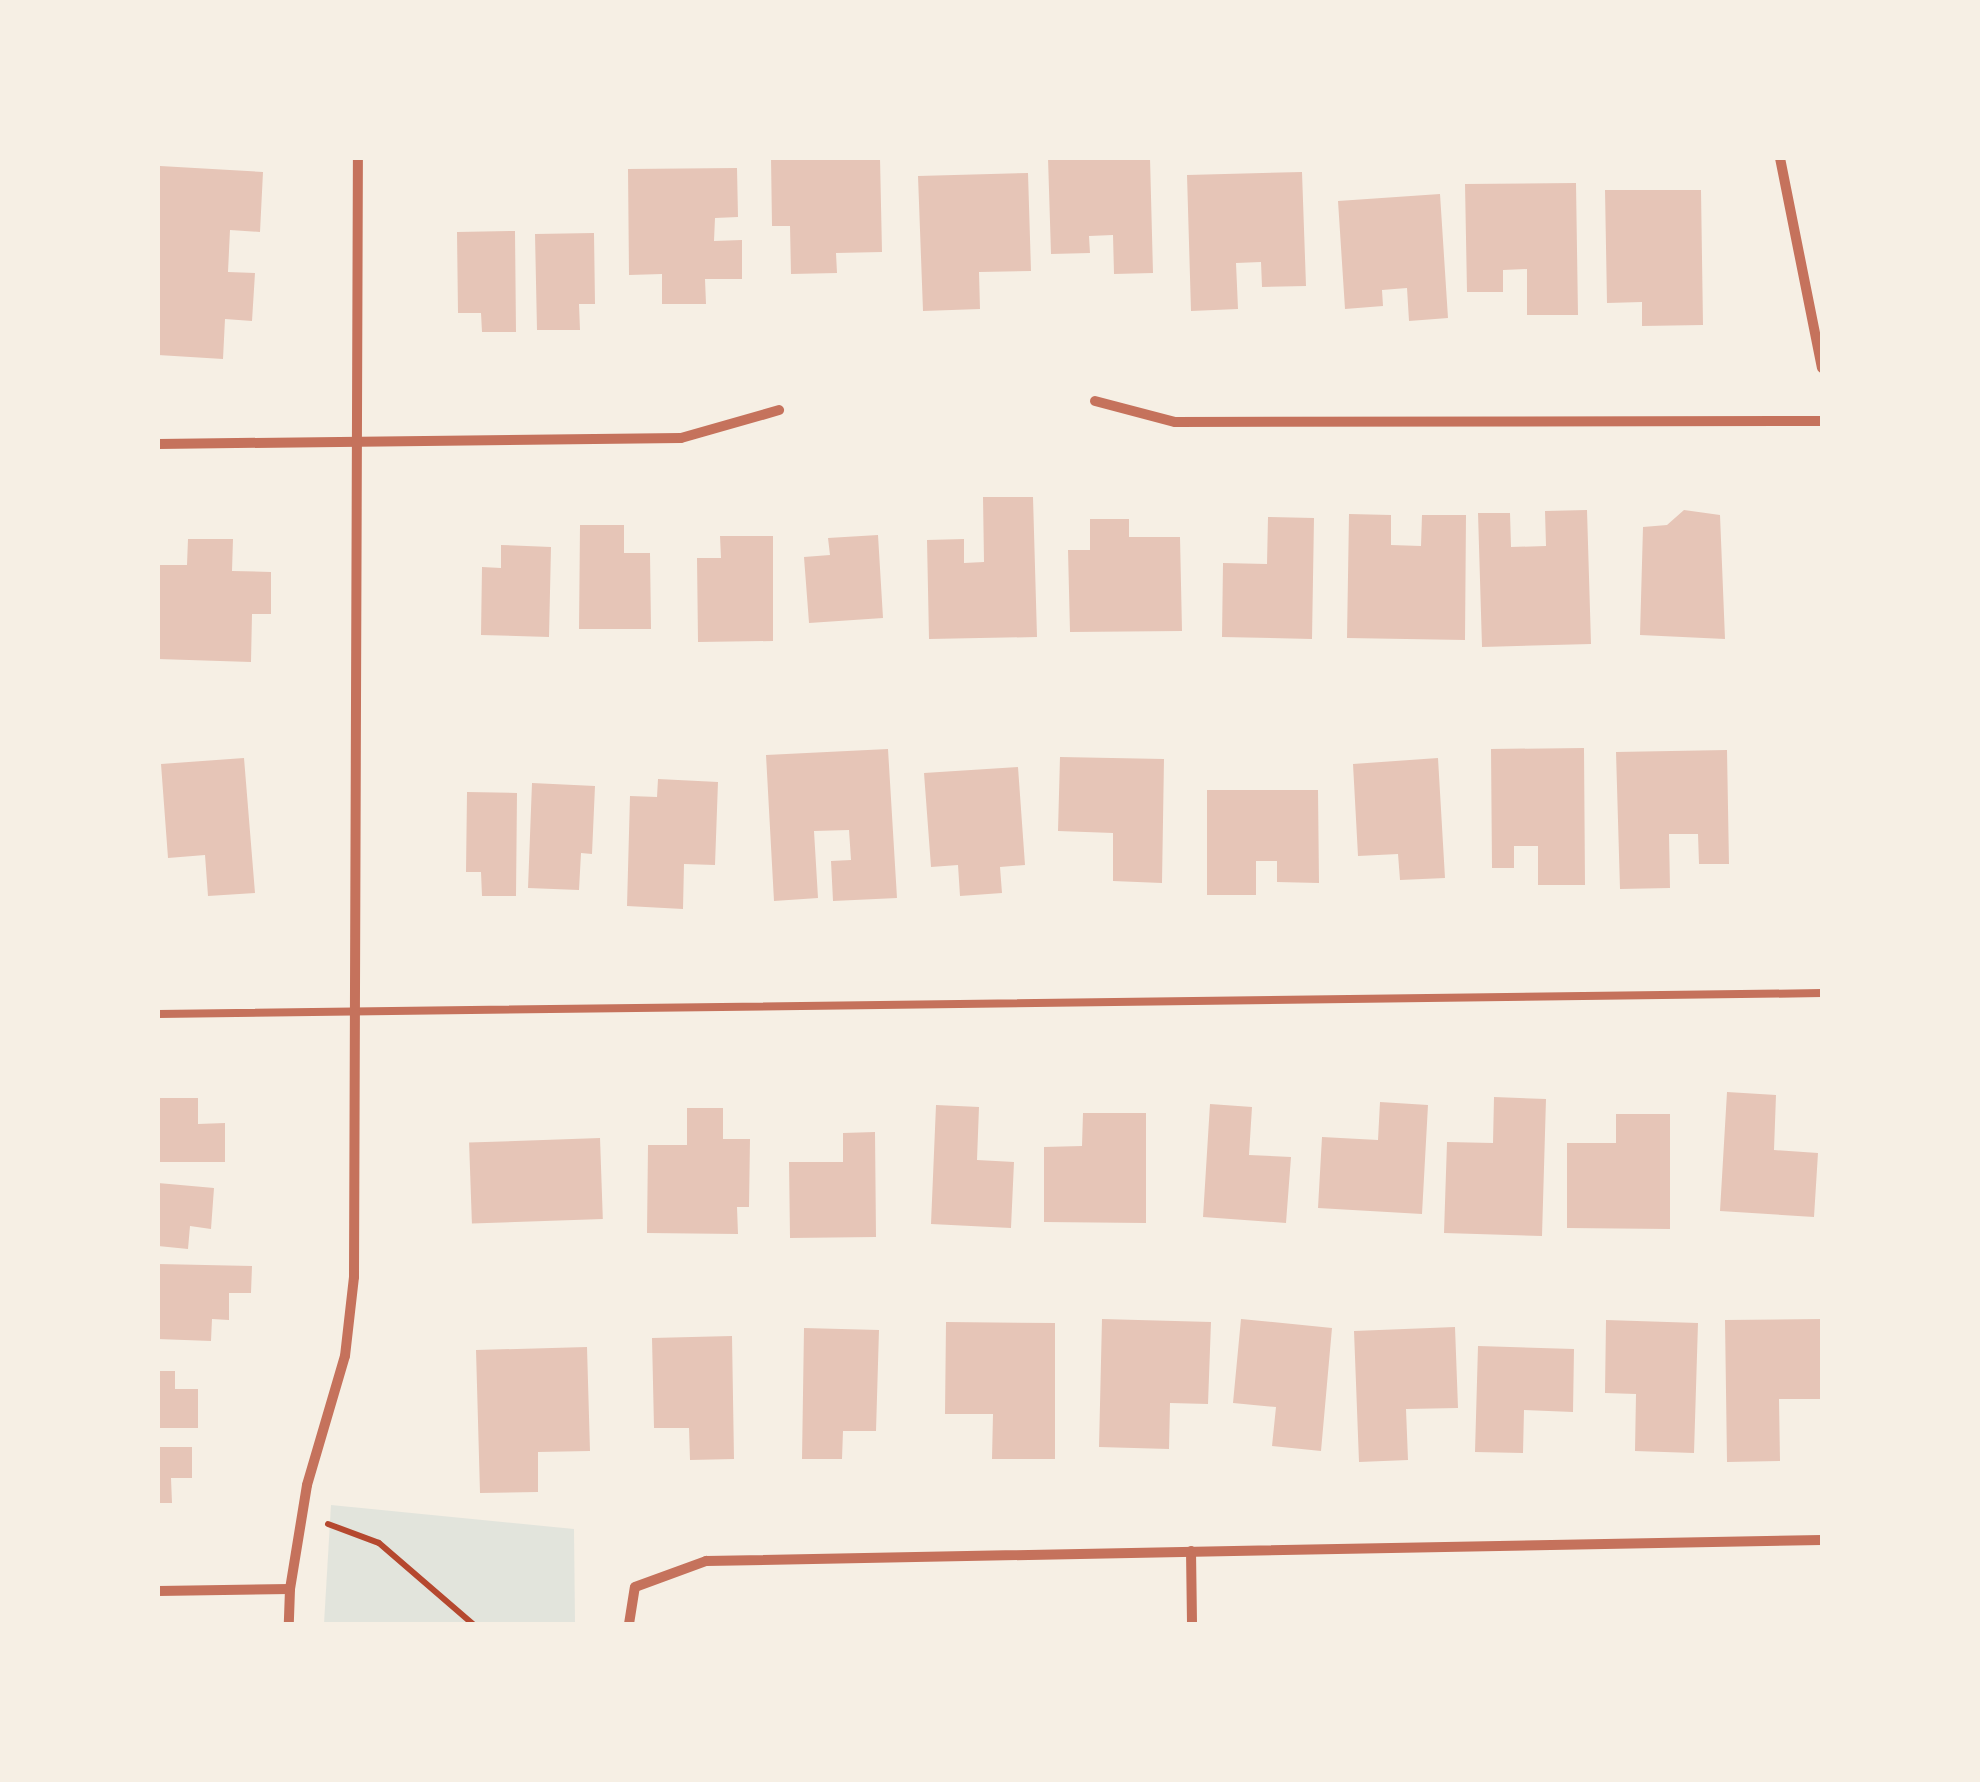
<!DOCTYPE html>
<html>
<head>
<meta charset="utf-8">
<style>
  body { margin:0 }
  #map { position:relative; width:1980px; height:1782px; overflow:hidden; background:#f6efe4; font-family:Rubik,sans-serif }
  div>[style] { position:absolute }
  .green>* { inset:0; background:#e2e4dc }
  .building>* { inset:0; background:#e6c5b7; transform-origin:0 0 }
  .path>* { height:6px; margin:-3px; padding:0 3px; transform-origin:3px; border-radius:3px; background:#b5482f }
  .service>* { height:8px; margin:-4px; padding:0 4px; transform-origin:4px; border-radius:4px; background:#c5725c }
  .minor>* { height:10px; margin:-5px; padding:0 5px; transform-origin:5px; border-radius:5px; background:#c5725c }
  span { translate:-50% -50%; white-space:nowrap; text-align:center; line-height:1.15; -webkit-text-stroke:10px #f6efe4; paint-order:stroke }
  .frame { position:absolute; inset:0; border:160px solid #f6efe4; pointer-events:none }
</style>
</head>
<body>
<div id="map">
  <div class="green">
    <div style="clip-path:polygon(331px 1505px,574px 1529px,575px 1624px,324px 1624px)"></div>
  </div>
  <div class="building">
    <div style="clip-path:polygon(771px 158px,880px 158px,882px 252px,836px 253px,837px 273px,791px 274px,790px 226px,772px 226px)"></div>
    <div style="clip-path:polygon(1048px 158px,1150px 158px,1153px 273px,1114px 274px,1113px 235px,1089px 236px,1090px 253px,1051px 254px)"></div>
    <div style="clip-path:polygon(160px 166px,263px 172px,260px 232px,230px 230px,228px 272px,255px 273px,252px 321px,225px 319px,223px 359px,158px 355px)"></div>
    <div style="clip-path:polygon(737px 168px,738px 217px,715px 218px,714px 241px,742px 240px,742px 279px,705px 279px,706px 304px,662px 304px,662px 274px,629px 275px,628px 169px)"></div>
    <div style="clip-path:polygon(1302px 172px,1306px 286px,1262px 287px,1261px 262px,1236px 263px,1238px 309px,1191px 311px,1187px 175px)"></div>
    <div style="clip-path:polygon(1028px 173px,1031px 271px,979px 272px,980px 309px,923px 311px,918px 176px)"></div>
    <div style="clip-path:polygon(1576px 183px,1578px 315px,1527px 315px,1527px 269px,1503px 270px,1503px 292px,1467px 292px,1465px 184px)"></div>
    <div style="clip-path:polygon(1605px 190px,1701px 190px,1703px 325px,1642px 326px,1642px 302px,1607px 303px)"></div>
    <div style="clip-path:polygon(1440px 194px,1448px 318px,1409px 321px,1407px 288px,1382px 290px,1383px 306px,1345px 309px,1338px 201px)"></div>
    <div style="clip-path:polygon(515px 231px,516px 332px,482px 332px,481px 313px,458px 313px,457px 232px)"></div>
    <div style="clip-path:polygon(594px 233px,595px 304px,579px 304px,580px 330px,537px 330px,535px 234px)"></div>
    <div style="clip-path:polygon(983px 497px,1033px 497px,1037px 637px,929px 639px,927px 540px,964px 539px,964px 563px,984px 562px)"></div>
    <div style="clip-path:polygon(1587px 510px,1591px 644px,1482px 647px,1478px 513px,1510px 513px,1511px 547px,1546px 546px,1545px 511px)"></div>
    <div style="clip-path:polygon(1684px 510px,1720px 515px,1725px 639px,1640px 635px,1643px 527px,1667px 525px)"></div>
    <div style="clip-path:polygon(1349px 514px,1391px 515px,1391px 545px,1421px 546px,1422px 515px,1466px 515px,1465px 640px,1347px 638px)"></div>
    <div style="clip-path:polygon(1268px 517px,1314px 518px,1312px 639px,1222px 637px,1223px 563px,1267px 564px)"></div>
    <div style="clip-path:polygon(1090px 519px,1129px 519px,1129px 537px,1180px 537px,1182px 631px,1070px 632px,1068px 550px,1090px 550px)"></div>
    <div style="clip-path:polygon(580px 525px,624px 525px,624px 553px,650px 553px,651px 629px,579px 629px)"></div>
    <div style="clip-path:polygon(878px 535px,883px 618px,809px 623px,804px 557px,830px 555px,828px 538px)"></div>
    <div style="clip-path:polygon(720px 536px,773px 536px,773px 641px,698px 642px,697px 558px,721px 558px)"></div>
    <div style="clip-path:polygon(188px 539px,233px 539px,232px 571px,271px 572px,271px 614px,252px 614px,251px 662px,158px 659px,158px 565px,187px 565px)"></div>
    <div style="clip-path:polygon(501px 545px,551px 547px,549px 637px,481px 635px,482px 567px,501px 568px)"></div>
    <div style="clip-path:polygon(1584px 748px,1585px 885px,1538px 885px,1538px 846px,1514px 846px,1514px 868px,1492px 868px,1491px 749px)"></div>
    <div style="clip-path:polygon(888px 749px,897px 898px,833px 901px,831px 861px,851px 860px,849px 830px,814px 831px,818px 898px,774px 901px,766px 755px)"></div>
    <div style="clip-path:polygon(1727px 750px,1729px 864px,1699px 864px,1698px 834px,1669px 834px,1670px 888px,1620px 889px,1616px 752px)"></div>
    <div style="clip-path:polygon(1060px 757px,1164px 759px,1162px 883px,1113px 881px,1113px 833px,1058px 831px)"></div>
    <div style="clip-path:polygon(244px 758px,255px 893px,208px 896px,205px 855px,168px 858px,161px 764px)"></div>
    <div style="clip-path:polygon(1438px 758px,1445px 878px,1400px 880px,1398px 854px,1358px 856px,1353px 764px)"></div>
    <div style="clip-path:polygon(1018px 767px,1025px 865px,1000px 867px,1002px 893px,960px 896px,958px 865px,931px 867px,924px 773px)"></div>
    <div style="clip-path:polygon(658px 779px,718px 782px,715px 865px,684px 864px,683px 909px,627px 906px,630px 796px,657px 797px)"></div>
    <div style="clip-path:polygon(532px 783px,595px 786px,592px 854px,581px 853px,579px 890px,528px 888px)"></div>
    <div style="clip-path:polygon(1207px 790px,1318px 790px,1319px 883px,1277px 882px,1277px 861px,1256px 861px,1256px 895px,1207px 895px)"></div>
    <div style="clip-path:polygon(467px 792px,517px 793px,516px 896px,482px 896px,481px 872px,466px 872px)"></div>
    <div style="clip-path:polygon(1727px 1092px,1776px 1095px,1774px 1150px,1818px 1153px,1814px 1217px,1720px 1211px)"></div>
    <div style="clip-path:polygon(1494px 1097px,1546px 1099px,1542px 1236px,1444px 1233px,1447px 1142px,1493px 1143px)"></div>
    <div style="clip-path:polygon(158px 1098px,198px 1098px,198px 1124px,225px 1123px,225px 1162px,158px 1162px)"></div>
    <div style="clip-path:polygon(1380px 1102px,1428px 1105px,1422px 1214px,1318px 1208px,1322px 1137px,1378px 1140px)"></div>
    <div style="clip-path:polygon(1210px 1104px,1252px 1107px,1249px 1155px,1291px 1157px,1286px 1223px,1203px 1217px)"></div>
    <div style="clip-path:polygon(936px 1105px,979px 1107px,977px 1160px,1014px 1162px,1011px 1228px,931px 1224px)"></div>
    <div style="clip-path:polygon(687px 1108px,723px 1108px,723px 1139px,750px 1139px,749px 1207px,737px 1207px,738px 1234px,647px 1233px,648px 1145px,687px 1145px)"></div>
    <div style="clip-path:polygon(1083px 1113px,1146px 1113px,1146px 1223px,1044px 1222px,1044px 1147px,1082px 1146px)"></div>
    <div style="clip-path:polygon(1616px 1114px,1670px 1114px,1670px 1229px,1567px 1228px,1567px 1143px,1616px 1143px)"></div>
    <div style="clip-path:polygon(875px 1132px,876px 1237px,790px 1238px,789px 1162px,843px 1162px,843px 1133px)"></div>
    <div style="left:600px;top:1138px;width:81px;height:131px;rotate:88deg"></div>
    <div style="clip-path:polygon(158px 1183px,214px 1188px,211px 1229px,190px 1226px,188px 1249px,158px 1246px)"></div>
    <div style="clip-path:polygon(158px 1264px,252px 1266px,251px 1293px,229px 1293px,229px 1320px,212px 1319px,211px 1341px,158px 1339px)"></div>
    <div style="clip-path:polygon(1102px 1319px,1211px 1322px,1208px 1404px,1170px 1403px,1169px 1449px,1099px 1447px)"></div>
    <div style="clip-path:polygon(1241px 1319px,1332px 1328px,1321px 1451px,1272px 1446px,1276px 1407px,1233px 1403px)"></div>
    <div style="clip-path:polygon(1822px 1319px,1822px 1399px,1779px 1399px,1780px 1461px,1727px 1462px,1725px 1320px)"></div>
    <div style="clip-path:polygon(1606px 1320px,1698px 1323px,1694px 1453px,1635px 1451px,1636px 1394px,1605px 1393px)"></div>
    <div style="clip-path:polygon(946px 1322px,1055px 1323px,1055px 1459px,992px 1459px,993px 1414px,945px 1414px)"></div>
    <div style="clip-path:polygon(1455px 1327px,1458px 1408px,1406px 1409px,1408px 1460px,1359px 1462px,1354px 1331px)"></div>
    <div style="clip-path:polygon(804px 1328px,879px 1330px,876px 1431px,843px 1431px,842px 1459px,802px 1459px)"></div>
    <div style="clip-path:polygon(732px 1336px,734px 1459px,690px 1460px,689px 1428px,654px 1428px,652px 1338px)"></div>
    <div style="clip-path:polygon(1478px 1346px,1574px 1349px,1573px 1412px,1524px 1410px,1523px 1453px,1475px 1452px)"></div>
    <div style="clip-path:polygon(587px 1347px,590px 1451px,538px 1452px,538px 1492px,480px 1493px,476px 1350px)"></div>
    <div style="clip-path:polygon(158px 1371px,175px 1371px,175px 1389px,198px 1389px,198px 1428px,158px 1428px)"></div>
    <div style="clip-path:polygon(158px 1447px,192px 1447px,192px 1478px,171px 1478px,172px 1503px,158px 1503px)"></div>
  </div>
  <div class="path">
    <div style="left:328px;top:1524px;width:54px;rotate:20.4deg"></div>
    <div style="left:379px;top:1543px;width:124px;rotate:40.8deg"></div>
  </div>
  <div class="service">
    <div style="left:158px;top:1014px;width:1664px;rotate:-0.72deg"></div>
  </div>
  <div class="minor">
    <div style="left:1780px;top:158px;width:214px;rotate:78.7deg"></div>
    <div style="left:1095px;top:401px;width:83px;rotate:14.7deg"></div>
    <div style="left:1175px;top:422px;width:647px;rotate:-0.09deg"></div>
    <div style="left:158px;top:444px;width:523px;rotate:-0.66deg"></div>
    <div style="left:681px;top:438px;width:102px;rotate:-15.9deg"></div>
    <div style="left:1191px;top:1551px;width:73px;rotate:89.2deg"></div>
    <div style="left:290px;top:1589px;width:105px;rotate:-80.7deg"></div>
    <div style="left:307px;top:1485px;width:134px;rotate:-73.6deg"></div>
    <div style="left:345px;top:1356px;width:80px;rotate:-83.5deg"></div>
    <div style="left:354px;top:1277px;width:1119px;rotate:-89.8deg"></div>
    <div style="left:158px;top:1591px;width:132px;rotate:-0.9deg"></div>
    <div style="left:290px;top:1589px;width:35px;rotate:92deg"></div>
    <div style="left:629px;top:1624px;width:37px;rotate:-81deg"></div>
    <div style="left:635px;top:1587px;width:76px;rotate:-20.1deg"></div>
    <div style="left:706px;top:1561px;width:1116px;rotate:-1.08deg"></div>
  </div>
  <div class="frame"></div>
</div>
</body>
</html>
